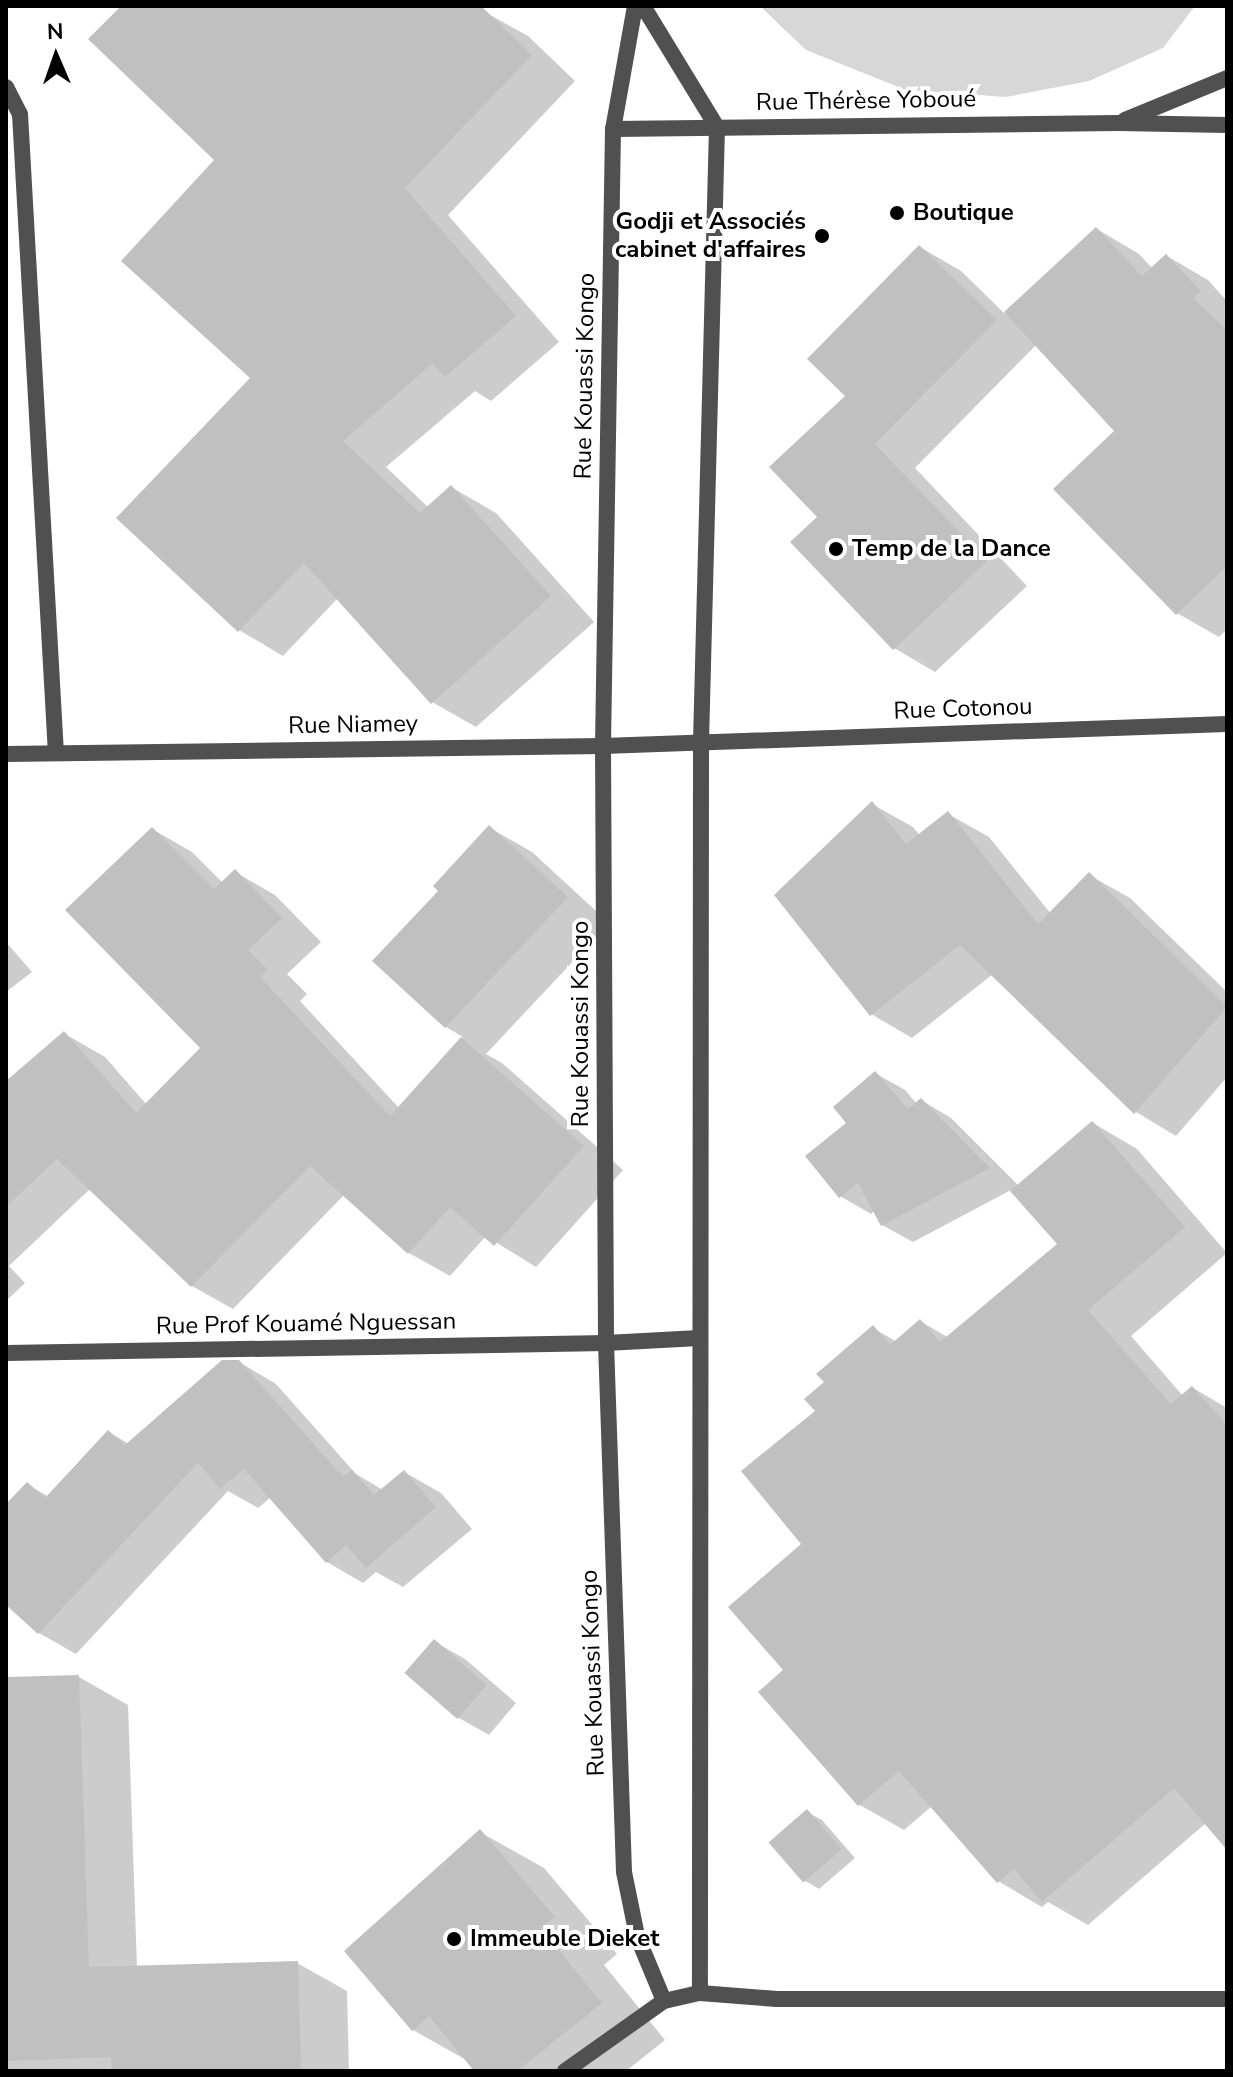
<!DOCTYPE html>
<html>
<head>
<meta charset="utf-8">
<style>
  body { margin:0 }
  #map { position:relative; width:1233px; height:2077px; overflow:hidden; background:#fff; font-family:"Nunito Sans",sans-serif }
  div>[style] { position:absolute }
  .green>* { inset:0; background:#d7d7d7 }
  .shadow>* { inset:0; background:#0003 }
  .building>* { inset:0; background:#c0c0c0; transform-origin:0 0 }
  .minor>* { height:16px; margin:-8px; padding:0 8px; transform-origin:8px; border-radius:8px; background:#505050 }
  .dots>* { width:22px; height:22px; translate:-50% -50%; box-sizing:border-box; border:4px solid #fff; border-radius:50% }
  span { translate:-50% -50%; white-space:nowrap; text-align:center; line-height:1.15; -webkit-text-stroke:8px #fff; paint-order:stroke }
  .street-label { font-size:24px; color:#000 }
  .poi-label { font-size:24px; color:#000; font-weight:700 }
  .left { translate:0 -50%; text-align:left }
  .right { translate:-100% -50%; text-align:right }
  .frame { position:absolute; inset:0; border:8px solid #000; pointer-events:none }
  .north { position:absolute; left:16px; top:16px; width:80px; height:80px; -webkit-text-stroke:6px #fff; paint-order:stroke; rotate:358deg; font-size:22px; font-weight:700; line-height:32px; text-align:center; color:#000 }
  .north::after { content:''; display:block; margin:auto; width:28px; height:36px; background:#000; clip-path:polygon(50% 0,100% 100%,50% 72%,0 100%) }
</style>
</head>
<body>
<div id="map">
  <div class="green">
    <div style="clip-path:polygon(760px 6px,1195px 6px,1163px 48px,1089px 81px,1006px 97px,906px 90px,806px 50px)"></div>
  </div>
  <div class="shadow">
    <div style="clip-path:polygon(124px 6px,483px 11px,528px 36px,575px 81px,448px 215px,559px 342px,491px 401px,475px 391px,386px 467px,429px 508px,451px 487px,496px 513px,594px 622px,476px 727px,432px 702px,338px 598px,283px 656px,239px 630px,252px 378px,217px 160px)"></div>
    <div style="clip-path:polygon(1097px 229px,1139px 254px,1153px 269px,1167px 256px,1208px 280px,1227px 301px,1227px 629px,1219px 637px,1177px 613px,1117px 431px,1037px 344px,915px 468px,1027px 586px,935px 672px,894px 648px,820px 517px,848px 396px,920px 247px,961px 271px,1005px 314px)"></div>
    <div style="clip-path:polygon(872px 804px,913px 827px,920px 836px,948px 814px,989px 837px,1051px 914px,1089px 875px,1130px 898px,1227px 992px,1227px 1077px,1176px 1136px,1136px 1112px,993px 974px,912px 1038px,871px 1014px)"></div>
    <div style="clip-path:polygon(490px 828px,532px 852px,609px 923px,486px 1054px,502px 1063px,623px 1170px,536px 1267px,486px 1236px,450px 1276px,409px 1253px,344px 1195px,233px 1309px,192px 1286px,90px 1189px,9px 1266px,25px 1283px,6px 1301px,6px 1084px,65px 1034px,105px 1057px,147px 1105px,203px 1048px,152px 829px,192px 852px,223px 883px,235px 872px,275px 895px,321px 942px,287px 974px,307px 994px,300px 1001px,399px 1108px,463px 1037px,446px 1027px,375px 961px,441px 891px)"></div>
    <div style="clip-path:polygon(6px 942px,32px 972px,6px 992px)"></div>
    <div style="clip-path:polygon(875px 1073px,905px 1090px,917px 1104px,921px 1100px,951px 1118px,1019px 1186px,1093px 1123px,1137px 1149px,1227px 1253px,1131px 1336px,1183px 1396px,1193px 1388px,1227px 1408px,1227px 1847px,1206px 1823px,1088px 1925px,1048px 1902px,1042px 1907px,998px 1881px,932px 1806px,904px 1830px,860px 1805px,761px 1692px,786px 1671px,804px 1545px,818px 1411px,827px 1382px,873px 1328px,897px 1342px,920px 1321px,949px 1338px,1059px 1244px,1011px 1190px,913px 1242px,882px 1225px,875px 1210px,871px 1214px,840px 1196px,849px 1123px)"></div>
    <div style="clip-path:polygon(239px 1362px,276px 1384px,356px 1474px,383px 1490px,404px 1472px,441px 1493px,472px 1529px,403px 1587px,376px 1572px,363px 1583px,327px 1562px,271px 1497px,258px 1508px,228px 1491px,76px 1654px,39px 1633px,6px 1603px,6px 1507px,27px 1484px,49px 1497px,109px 1432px,129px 1444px)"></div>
    <div style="clip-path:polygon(435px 1642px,465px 1659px,516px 1703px,489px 1735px,459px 1718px)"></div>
    <div style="clip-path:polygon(79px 1677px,128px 1705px,137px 1967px,297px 1963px,347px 1991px,349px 2071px,6px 2071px,6px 1679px)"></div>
    <div style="clip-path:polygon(807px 1812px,822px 1820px,855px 1858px,819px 1889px,804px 1880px)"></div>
    <div style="clip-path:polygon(480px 1832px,544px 1868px,617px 1954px,604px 1965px,665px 2040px,626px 2071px,476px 2071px,468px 2061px,413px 2030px)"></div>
  </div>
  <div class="building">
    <div style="clip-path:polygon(121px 6px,481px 6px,532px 55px,405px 188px,516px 316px,445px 377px,433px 363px,343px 441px,420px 513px,451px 485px,551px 596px,431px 704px,304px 563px,238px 632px,116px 518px,250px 378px,121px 261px,214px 160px,88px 39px)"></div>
    <div style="clip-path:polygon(1096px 227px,1142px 276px,1166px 254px,1201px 291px,1193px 298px,1227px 330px,1227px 566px,1176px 615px,1053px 489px,1114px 431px,1004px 312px)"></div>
    <div style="clip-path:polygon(919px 245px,997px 320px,875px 444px,987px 561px,893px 650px,790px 542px,817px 517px,769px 467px,845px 396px,807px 359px)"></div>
    <div style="clip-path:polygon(872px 801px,906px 844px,948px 811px,1038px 924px,1089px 872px,1227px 1007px,1134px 1114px,960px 945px,870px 1016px,774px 895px)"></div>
    <div style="clip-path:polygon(489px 825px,568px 897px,445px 1028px,372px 961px,438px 891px,433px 886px)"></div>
    <div style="clip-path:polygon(152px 827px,214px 889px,235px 869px,282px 918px,248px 950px,268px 970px,260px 977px,390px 1116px,461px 1037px,584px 1146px,494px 1246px,450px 1207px,408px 1254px,310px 1166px,191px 1287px,57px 1159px,6px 1207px,6px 1081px,64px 1031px,136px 1113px,200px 1048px,65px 910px)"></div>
    <div style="clip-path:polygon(875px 1071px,908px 1109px,921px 1098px,990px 1168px,881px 1226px,858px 1183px,839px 1198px,805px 1156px,846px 1123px,833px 1107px)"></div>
    <div style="clip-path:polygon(1092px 1121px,1185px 1227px,1088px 1310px,1171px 1404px,1192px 1386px,1227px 1425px,1227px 1850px,1174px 1788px,1042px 1902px,1014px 1869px,997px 1883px,899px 1771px,858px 1806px,758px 1692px,783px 1670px,728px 1607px,801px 1544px,741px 1471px,815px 1411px,804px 1399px,824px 1382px,816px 1374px,873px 1325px,890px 1345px,920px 1319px,940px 1342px,1057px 1244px,1010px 1191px)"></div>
    <div style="clip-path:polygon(222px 1360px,239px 1360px,343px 1477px,352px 1470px,374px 1495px,404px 1470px,436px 1507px,366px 1568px,346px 1545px,326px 1563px,244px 1469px,220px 1489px,198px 1463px,38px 1634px,6px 1605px,6px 1504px,27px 1482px,45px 1498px,108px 1430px,125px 1445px)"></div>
    <div style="left:434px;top:1639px;width:70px;height:45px;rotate:41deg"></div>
    <div style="clip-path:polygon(79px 1675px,89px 1967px,298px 1961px,301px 2071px,112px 2071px,111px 2057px,6px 2061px,6px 1677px)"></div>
    <div style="left:807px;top:1809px;width:53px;height:51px;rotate:49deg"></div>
    <div style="clip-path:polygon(480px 1829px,555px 1917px,541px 1928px,602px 2003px,517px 2071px,474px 2071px,429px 2016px,412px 2031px,344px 1951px)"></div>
  </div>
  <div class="minor">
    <div style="left:635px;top:6px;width:125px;rotate:100.1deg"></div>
    <div style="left:613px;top:129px;width:617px;rotate:90.93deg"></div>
    <div style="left:603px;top:746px;width:597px;rotate:89.71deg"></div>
    <div style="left:606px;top:1343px;width:529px;rotate:88.05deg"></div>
    <div style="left:624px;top:1872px;width:65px;rotate:78.5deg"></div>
    <div style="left:637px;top:1936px;width:70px;rotate:67.4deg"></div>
    <div style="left:664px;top:2001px;width:37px;rotate:-13deg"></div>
    <div style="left:700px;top:1993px;width:77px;rotate:4.5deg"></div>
    <div style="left:777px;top:1999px;width:450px"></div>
    <div style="left:643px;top:6px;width:142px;rotate:58.6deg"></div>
    <div style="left:717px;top:127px;width:616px;rotate:91.49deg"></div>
    <div style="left:701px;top:743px;width:1250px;rotate:90.05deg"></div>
    <div style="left:6px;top:87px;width:30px;rotate:63deg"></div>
    <div style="left:20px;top:114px;width:640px;rotate:86.78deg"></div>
    <div style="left:1125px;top:120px;width:110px;rotate:-22.4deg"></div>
    <div style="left:613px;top:129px;width:505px;rotate:-0.68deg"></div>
    <div style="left:1118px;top:123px;width:109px;rotate:1.1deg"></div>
    <div style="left:6px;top:754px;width:597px;rotate:-0.77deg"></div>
    <div style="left:603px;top:746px;width:624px;rotate:-2.02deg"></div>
    <div style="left:6px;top:1353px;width:600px;rotate:-0.95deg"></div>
    <div style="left:606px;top:1343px;width:93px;rotate:-3.1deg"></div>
    <div style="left:565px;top:2071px;width:121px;rotate:-35.3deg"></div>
  </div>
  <div class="dots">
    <div style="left:897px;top:213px;background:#000"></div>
    <div style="left:822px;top:236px;background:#000"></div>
    <div style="left:836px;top:549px;background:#000"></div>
    <div style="left:454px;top:1939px;background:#000"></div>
  </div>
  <div class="street-label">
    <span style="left:866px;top:101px;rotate:-1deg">Rue Thérèse Yoboué</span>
    <span style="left:585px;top:376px;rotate:-89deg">Rue Kouassi Kongo</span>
    <span style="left:963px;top:709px;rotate:-2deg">Rue Cotonou</span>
    <span style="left:353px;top:725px;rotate:-1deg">Rue Niamey</span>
    <span style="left:581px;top:1024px;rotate:-90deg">Rue Kouassi Kongo</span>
    <span style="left:306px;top:1324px;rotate:-1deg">Rue Prof Kouamé Nguessan</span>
    <span style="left:593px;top:1673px;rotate:-92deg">Rue Kouassi Kongo</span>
  </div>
  <div class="poi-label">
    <span class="left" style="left:913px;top:213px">Boutique</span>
    <span class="right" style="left:806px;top:236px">Godji et Associés<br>cabinet d'affaires</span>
    <span class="left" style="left:852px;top:549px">Temp de la Dance</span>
    <span class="left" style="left:470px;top:1939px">Immeuble Dieket</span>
  </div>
  <div class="frame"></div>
  <div class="north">N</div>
</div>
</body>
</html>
